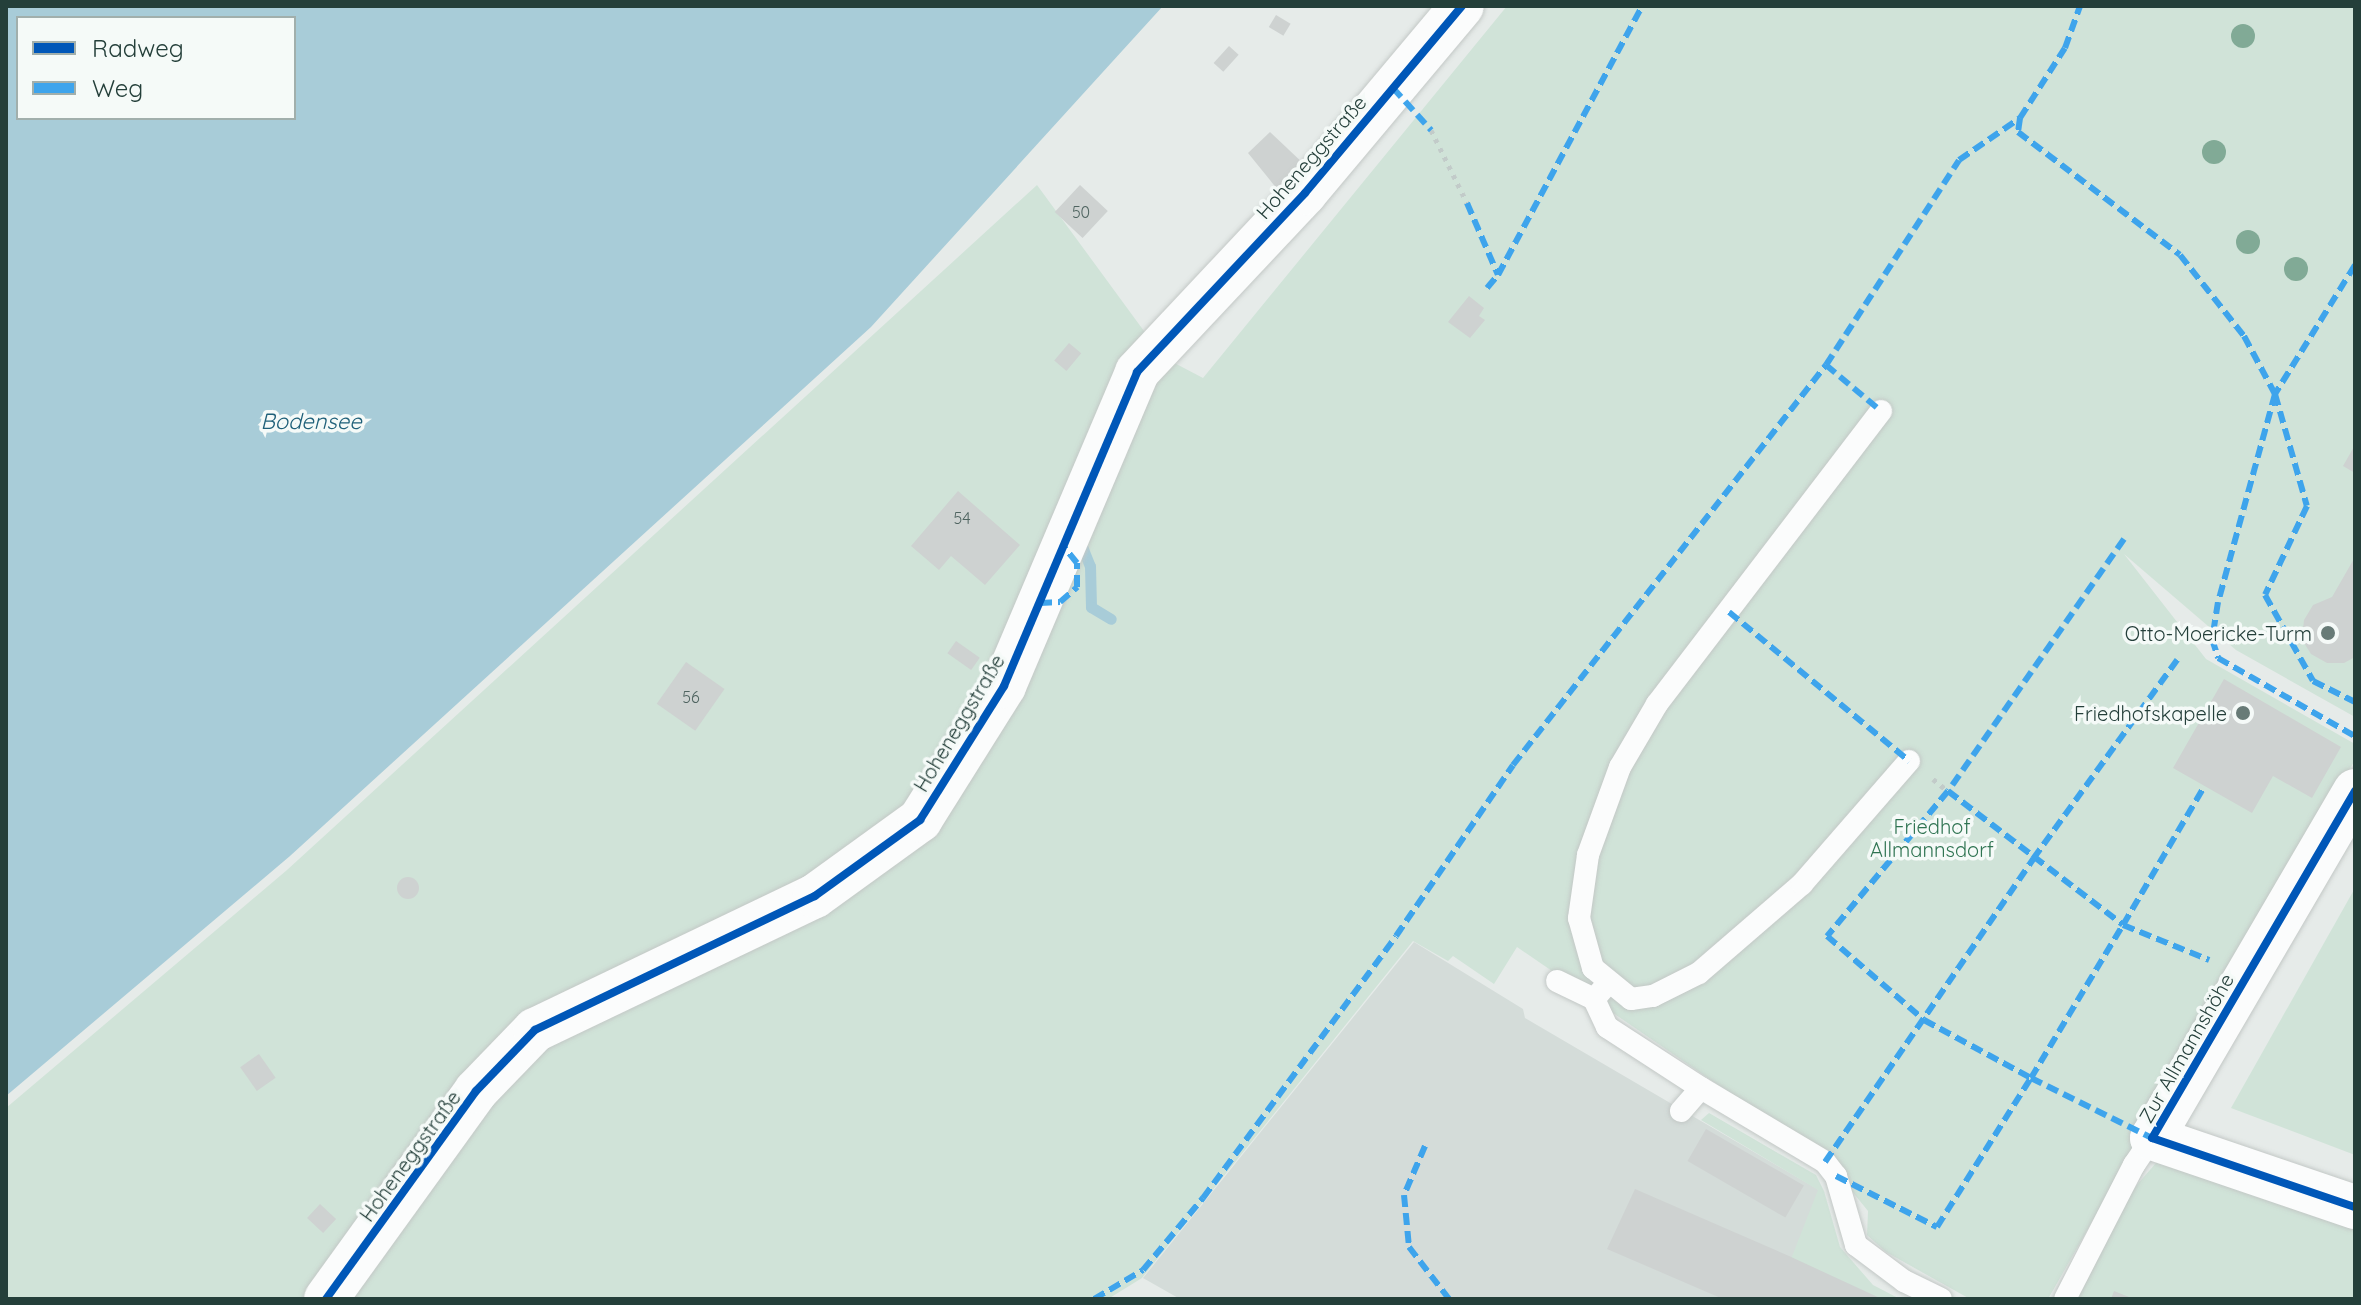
<!DOCTYPE html>
<html>
<head>
<meta charset="utf-8">
<style>
  body { margin:0 }
  #map { position:relative; width:2361px; height:1305px; overflow:hidden; background:#e6ebe9; font-family:Quicksand,sans-serif }
  div>[style] { position:absolute }
  .built>* { inset:0; background:#d4dcd9 }
  .green>* { inset:0; background:#d0e3d8 }
  .water>* { inset:0; background:#a8ccd8 }
  .stream>* { height:11px; margin:-5.5px; padding:0 5.5px; transform-origin:5.5px; border-radius:5.5px; background:#a8ccd8 }
  .building>* { inset:0; background:#ced2d1; transform-origin:0 0 }
  .round { border-radius:50% }
  .path>* { height:5px; margin-top:-2.5px; transform-origin:0; background:repeating-linear-gradient(90deg,#c2cbc9 0 4px,transparent 0 10px) }
  .roads { filter:drop-shadow(0 0 2px #c3c8c6) drop-shadow(0 0 2px #c3c8c6) }
  .lane>* { height:22px; margin:-11px; padding:0 11px; transform-origin:11px; border-radius:11px; background:#fbfcfc }
  .street>* { height:44px; margin:-22px; padding:0 22px; transform-origin:22px; border-radius:22px; background:#fbfcfc }
  .quiet>* { height:6px; margin-top:-3px; transform-origin:0; background:repeating-linear-gradient(90deg,#3ea4ec 0 12px,transparent 0 18px) }
  .cycleway>* { height:8px; margin:-4px; padding:0 4px; transform-origin:4px; border-radius:4px; background:#0057b8 }
  .trees>* { width:24px; height:24px; margin:-12px; border-radius:50%; background:#81aa96 }
  .dots>* { width:22px; height:22px; translate:-50% -50%; box-sizing:border-box; border:4px solid #f5faf8; border-radius:50% }
  span { translate:-50% -50%; white-space:nowrap; text-align:center; line-height:1.15; -webkit-text-stroke:7px #f5faf8; paint-order:stroke }
  .number-label { font-size:16px; color:#4f6460 }
  .number-label span { -webkit-text-stroke-width:0 }
  .street-label { font-size:20px; color:#243f3a }
  .poi-label { font-size:20px; color:#243f3a }
  .right { translate:-100% -50%; text-align:right }
  .park-label { font-size:20px; color:#2f7452 }
  .water-label { font-size:22px; color:#1f6079; font-style:italic }
  .frame { position:absolute; inset:0; border:8px solid #243f3a; pointer-events:none }
  .legend { position:absolute; left:16px; top:16px; width:280px; height:104px; box-sizing:border-box; background:#f5faf8; border:2px solid #a1afac; margin:0; padding:10px 14px; list-style:none; font-size:24px; color:#243f3a }
  .legend li { display:flex; align-items:center; gap:16px; height:40px }
  .legend b { width:40px; border:2px solid #a1afac }
</style>
</head>
<body>
<div id="map">
  <div class="built">
    <div style="clip-path:polygon(1414px 942px,1523px 1009px,1525px 1018px,1819px 1190px,1792px 1259px,1881px 1299px,1180px 1299px,1143px 1278px)"></div>
  </div>
  <div class="green">
    <div style="clip-path:polygon(1507px 6px,2355px 6px,2355px 717px,2236px 650px,2124px 554px,2206px 659px,2355px 744px,2355px 760px,2048px 1299px,1970px 1299px,1886px 1252px,1867px 1235px,1868px 1211px,1826px 1159px,1517px 947px,1494px 984px,1453px 956px,1448px 961px,1413px 941px,1142px 1278px,1108px 1299px,6px 1299px,6px 1108px,287px 870px,1037px 185px,1163px 357px,1203px 378px)"></div>
    <div style="clip-path:polygon(2355px 888px,2355px 1155px,2231px 1108px)"></div>
    <div style="clip-path:polygon(1709px 1113px,1816px 1175px,1824px 1191px,1840px 1247px,1873px 1285px,1900px 1299px,1881px 1299px,1791px 1259px,1818px 1190px,1701px 1120px)"></div>
    <div style="clip-path:polygon(2156px 1163px,2194px 1164px,2355px 1220px,2355px 1299px,2074px 1299px,2123px 1201px)"></div>
  </div>
  <div class="water">
    <div style="clip-path:polygon(evenodd,6px 6px,1163px 6px,871px 327px,290px 856px,6px 1096px,6px 6px,18px 18px,294px 18px,294px 118px,18px 118px,18px 18px)"></div>
  </div>
  <div class="stream">
    <div style="left:1076px;top:544px;width:9px;rotate:36deg"></div>
    <div style="left:1083px;top:549px;width:18px;rotate:68deg"></div>
    <div style="left:1090px;top:566px;width:41px;rotate:88.6deg"></div>
    <div style="left:1091px;top:607px;width:23px;rotate:31deg"></div>
  </div>
  <div class="building">
    <div style="left:1276px;top:15px;width:17px;height:14px;rotate:31deg"></div>
    <div style="left:1229px;top:46px;width:13px;height:23px;rotate:42deg"></div>
    <div style="clip-path:polygon(1270px 132px,1305px 165px,1278px 190px,1248px 153px)"></div>
    <div style="left:1080px;top:185px;width:38px;height:37px;rotate:43deg"></div>
    <div style="clip-path:polygon(1469px 296px,1484px 308px,1479px 316px,1485px 320px,1470px 338px,1448px 322px)"></div>
    <div style="left:1069px;top:343px;width:16px;height:23px;rotate:40deg"></div>
    <div style="clip-path:polygon(2355px 445px,2355px 473px,2343px 466px)"></div>
    <div style="clip-path:polygon(958px 491px,1020px 545px,985px 585px,951px 556px,939px 570px,911px 546px)"></div>
    <div style="clip-path:polygon(2355px 557px,2355px 657px,2344px 663px,2327px 663px,2311px 654px,2306px 646px,2302px 638px,2304px 620px,2313px 605px,2332px 597px)"></div>
    <div style="left:956px;top:641px;width:29px;height:15px;rotate:35deg"></div>
    <div style="left:686px;top:662px;width:47px;height:51px;rotate:35deg"></div>
    <div style="clip-path:polygon(2224px 679px,2341px 747px,2312px 798px,2273px 776px,2252px 813px,2173px 768px)"></div>
    <div class="round" style="left:397px;top:877px;width:22px;height:22px"></div>
    <div style="left:259px;top:1054px;width:29px;height:23px;rotate:55deg"></div>
    <div style="left:1706px;top:1129px;width:113px;height:37px;rotate:30deg"></div>
    <div style="clip-path:polygon(1635px 1189px,1789px 1256px,1882px 1299px,1723px 1299px,1607px 1249px)"></div>
    <div style="left:320px;top:1204px;width:22px;height:19px;rotate:43deg"></div>
    <div style="clip-path:polygon(2114px 1291px,2134px 1299px,2111px 1299px)"></div>
  </div>
  <div class="path">
    <div style="left:1431px;top:130px;width:81px;rotate:63.7deg"></div>
    <div style="left:1933px;top:779px;width:19px;rotate:39deg"></div>
  </div>
  <div class="roads">
    <div class="lane">
      <div style="left:1881px;top:411px;width:369px;rotate:127.4deg"></div>
      <div style="left:1657px;top:704px;width:73px;rotate:120.4deg"></div>
      <div style="left:1620px;top:767px;width:94px;rotate:110deg"></div>
      <div style="left:1588px;top:855px;width:64px;rotate:98.1deg"></div>
      <div style="left:1579px;top:918px;width:52px;rotate:74.4deg"></div>
      <div style="left:1593px;top:968px;width:49px;rotate:39.2deg"></div>
      <div style="left:1631px;top:999px;width:22px;rotate:-8deg"></div>
      <div style="left:1653px;top:996px;width:51px;rotate:-26.6deg"></div>
      <div style="left:1699px;top:973px;width:136px;rotate:-40.8deg"></div>
      <div style="left:1802px;top:884px;width:163px;rotate:-49deg"></div>
      <div style="left:1557px;top:981px;width:41px;rotate:25.9deg"></div>
      <div style="left:1609px;top:982px;width:23px;rotate:131deg"></div>
      <div style="left:1594px;top:999px;width:31px;rotate:65deg"></div>
      <div style="left:1607px;top:1027px;width:112px;rotate:33deg"></div>
      <div style="left:1701px;top:1088px;width:144px;rotate:30.8deg"></div>
      <div style="left:1825px;top:1162px;width:18px;rotate:52deg"></div>
      <div style="left:1836px;top:1176px;width:72px;rotate:73.8deg"></div>
      <div style="left:1856px;top:1245px;width:60px;rotate:36.9deg"></div>
      <div style="left:1904px;top:1281px;width:41px;rotate:25.9deg"></div>
      <div style="left:1681px;top:1111px;width:30px;rotate:-49deg"></div>
      <div style="left:2065px;top:1299px;width:151px;rotate:-62.8deg"></div>
      <div style="left:2134px;top:1165px;width:32px;rotate:-56deg"></div>
    </div>
    <div class="street">
      <div style="left:2355px;top:791px;width:402px;rotate:120.3deg"></div>
      <div style="left:2152px;top:1138px;width:214px;rotate:18.8deg"></div>
      <div style="left:326px;top:1299px;width:256px;rotate:-54.2deg"></div>
      <div style="left:476px;top:1091px;width:85px;rotate:-46deg"></div>
      <div style="left:535px;top:1030px;width:310px;rotate:-25.6deg"></div>
      <div style="left:815px;top:896px;width:130px;rotate:-35.9deg"></div>
      <div style="left:920px;top:820px;width:158px;rotate:-57.9deg"></div>
      <div style="left:1004px;top:686px;width:341px;rotate:-67deg"></div>
      <div style="left:1137px;top:372px;width:245px;rotate:-46.8deg"></div>
      <div style="left:1305px;top:193px;width:244px;rotate:-50deg"></div>
    </div>
  </div>
  <div class="quiet">
    <div style="left:1393px;top:88px;width:57px;rotate:47.9deg"></div>
    <div style="left:2020px;top:118px;width:14px;rotate:98deg"></div>
    <div style="left:2018px;top:132px;width:203px;rotate:37.2deg"></div>
    <div style="left:2180px;top:255px;width:103px;rotate:51.7deg"></div>
    <div style="left:2244px;top:336px;width:66px;rotate:61.9deg"></div>
    <div style="left:2275px;top:394px;width:116px;rotate:74.1deg"></div>
    <div style="left:2307px;top:506px;width:98px;rotate:115.3deg"></div>
    <div style="left:2265px;top:595px;width:98px;rotate:60.8deg"></div>
    <div style="left:2313px;top:681px;width:47px;rotate:26.6deg"></div>
    <div style="left:1467px;top:203px;width:78px;rotate:66.7deg"></div>
    <div style="left:2355px;top:265px;width:152px;rotate:121.8deg"></div>
    <div style="left:2275px;top:394px;width:216px;rotate:105.3deg"></div>
    <div style="left:2218px;top:602px;width:37px;rotate:99deg"></div>
    <div style="left:2212px;top:639px;width:20px;rotate:72deg"></div>
    <div style="left:2218px;top:658px;width:158px;rotate:29.7deg"></div>
    <div style="left:1487px;top:288px;width:17px;rotate:-50deg"></div>
    <div style="left:1498px;top:275px;width:305px;rotate:-61.8deg"></div>
    <div style="left:1826px;top:365px;width:72px;rotate:39.9deg"></div>
    <div style="left:2124px;top:539px;width:307px;rotate:124.9deg"></div>
    <div style="left:1948px;top:791px;width:189px;rotate:129.8deg"></div>
    <div style="left:1827px;top:936px;width:128px;rotate:40.9deg"></div>
    <div style="left:1924px;top:1020px;width:122px;rotate:28.5deg"></div>
    <div style="left:2031px;top:1078px;width:179px;rotate:-59deg"></div>
    <div style="left:2123px;top:925px;width:93px;rotate:22.1deg"></div>
    <div style="left:1040px;top:603px;width:20px;rotate:-3deg"></div>
    <div style="left:1060px;top:602px;width:23px;rotate:-41deg"></div>
    <div style="left:1077px;top:587px;width:24px;rotate:-90deg"></div>
    <div style="left:1077px;top:563px;width:21px;rotate:-129deg"></div>
    <div style="left:1729px;top:612px;width:234px;rotate:39.6deg"></div>
    <div style="left:1948px;top:791px;width:220px;rotate:37.4deg"></div>
    <div style="left:2123px;top:925px;width:160px;rotate:-59.6deg"></div>
    <div style="left:1425px;top:1146px;width:53px;rotate:113.2deg"></div>
    <div style="left:1404px;top:1195px;width:52px;rotate:84.5deg"></div>
    <div style="left:1409px;top:1247px;width:66px;rotate:52.4deg"></div>
    <div style="left:1825px;top:1162px;width:368px;rotate:-55.5deg"></div>
    <div style="left:2033px;top:859px;width:246px;rotate:-54.1deg"></div>
    <div style="left:1836px;top:1176px;width:113px;rotate:26.8deg"></div>
    <div style="left:1937px;top:1227px;width:176px;rotate:-57.8deg"></div>
    <div style="left:2031px;top:1078px;width:135px;rotate:26.4deg"></div>
    <div style="left:1094px;top:1299px;width:57px;rotate:-30.6deg"></div>
    <div style="left:1143px;top:1270px;width:94px;rotate:-50.2deg"></div>
    <div style="left:1203px;top:1198px;width:325px;rotate:-53.6deg"></div>
    <div style="left:1396px;top:936px;width:207px;rotate:-55.6deg"></div>
    <div style="left:1513px;top:765px;width:508px;rotate:-51.96deg"></div>
    <div style="left:1826px;top:365px;width:244px;rotate:-57deg"></div>
    <div style="left:1959px;top:160px;width:74px;rotate:-34.5deg"></div>
    <div style="left:2020px;top:118px;width:83px;rotate:-57.3deg"></div>
    <div style="left:2065px;top:48px;width:45px;rotate:-70.3deg"></div>
  </div>
  <div class="cycleway">
    <div style="left:2355px;top:791px;width:402px;rotate:120.3deg"></div>
    <div style="left:2152px;top:1138px;width:214px;rotate:18.8deg"></div>
    <div style="left:326px;top:1299px;width:256px;rotate:-54.2deg"></div>
    <div style="left:476px;top:1091px;width:85px;rotate:-46deg"></div>
    <div style="left:535px;top:1030px;width:310px;rotate:-25.6deg"></div>
    <div style="left:815px;top:896px;width:130px;rotate:-35.9deg"></div>
    <div style="left:920px;top:820px;width:158px;rotate:-57.9deg"></div>
    <div style="left:1004px;top:686px;width:341px;rotate:-67deg"></div>
    <div style="left:1137px;top:372px;width:245px;rotate:-46.8deg"></div>
    <div style="left:1305px;top:193px;width:244px;rotate:-50deg"></div>
  </div>
  <div class="trees">
    <div style="left:2243px;top:36px"></div>
    <div style="left:2214px;top:152px"></div>
    <div style="left:2248px;top:242px"></div>
    <div style="left:2296px;top:269px"></div>
  </div>
  <div class="dots">
    <div style="left:2328px;top:633px;background:#687b77"></div>
    <div style="left:2243px;top:713px;background:#687b77"></div>
  </div>
  <div class="number-label">
    <span style="left:1081px;top:212px">50</span>
    <span style="left:962px;top:518px">54</span>
    <span style="left:691px;top:697px">56</span>
  </div>
  <div class="street-label">
    <span style="left:1311px;top:157px;rotate:-49deg">Hoheneggstraße</span>
    <span style="left:959px;top:723px;rotate:-59deg">Hoheneggstraße</span>
    <span style="left:2186px;top:1048px;rotate:-60deg">Zur Allmannshöhe</span>
    <span style="left:410px;top:1156px;rotate:-54deg">Hoheneggstraße</span>
  </div>
  <div class="poi-label">
    <span class="right" style="left:2312px;top:633px">Otto-Moericke-Turm</span>
    <span class="right" style="left:2227px;top:713px">Friedhofskapelle</span>
  </div>
  <div class="park-label">
    <span style="left:1932px;top:838px">Friedhof<br>Allmannsdorf</span>
  </div>
  <div class="water-label">
    <span style="left:311px;top:422px">Bodensee</span>
  </div>
  <div class="frame"></div>
  <ul class="legend">
  <li><b style="height:10px;background:#0057b8"></b>Radweg</li>
  <li><b style="height:10px;background:#3ea4ec"></b>Weg</li>
  </ul>
</div>
</body>
</html>
